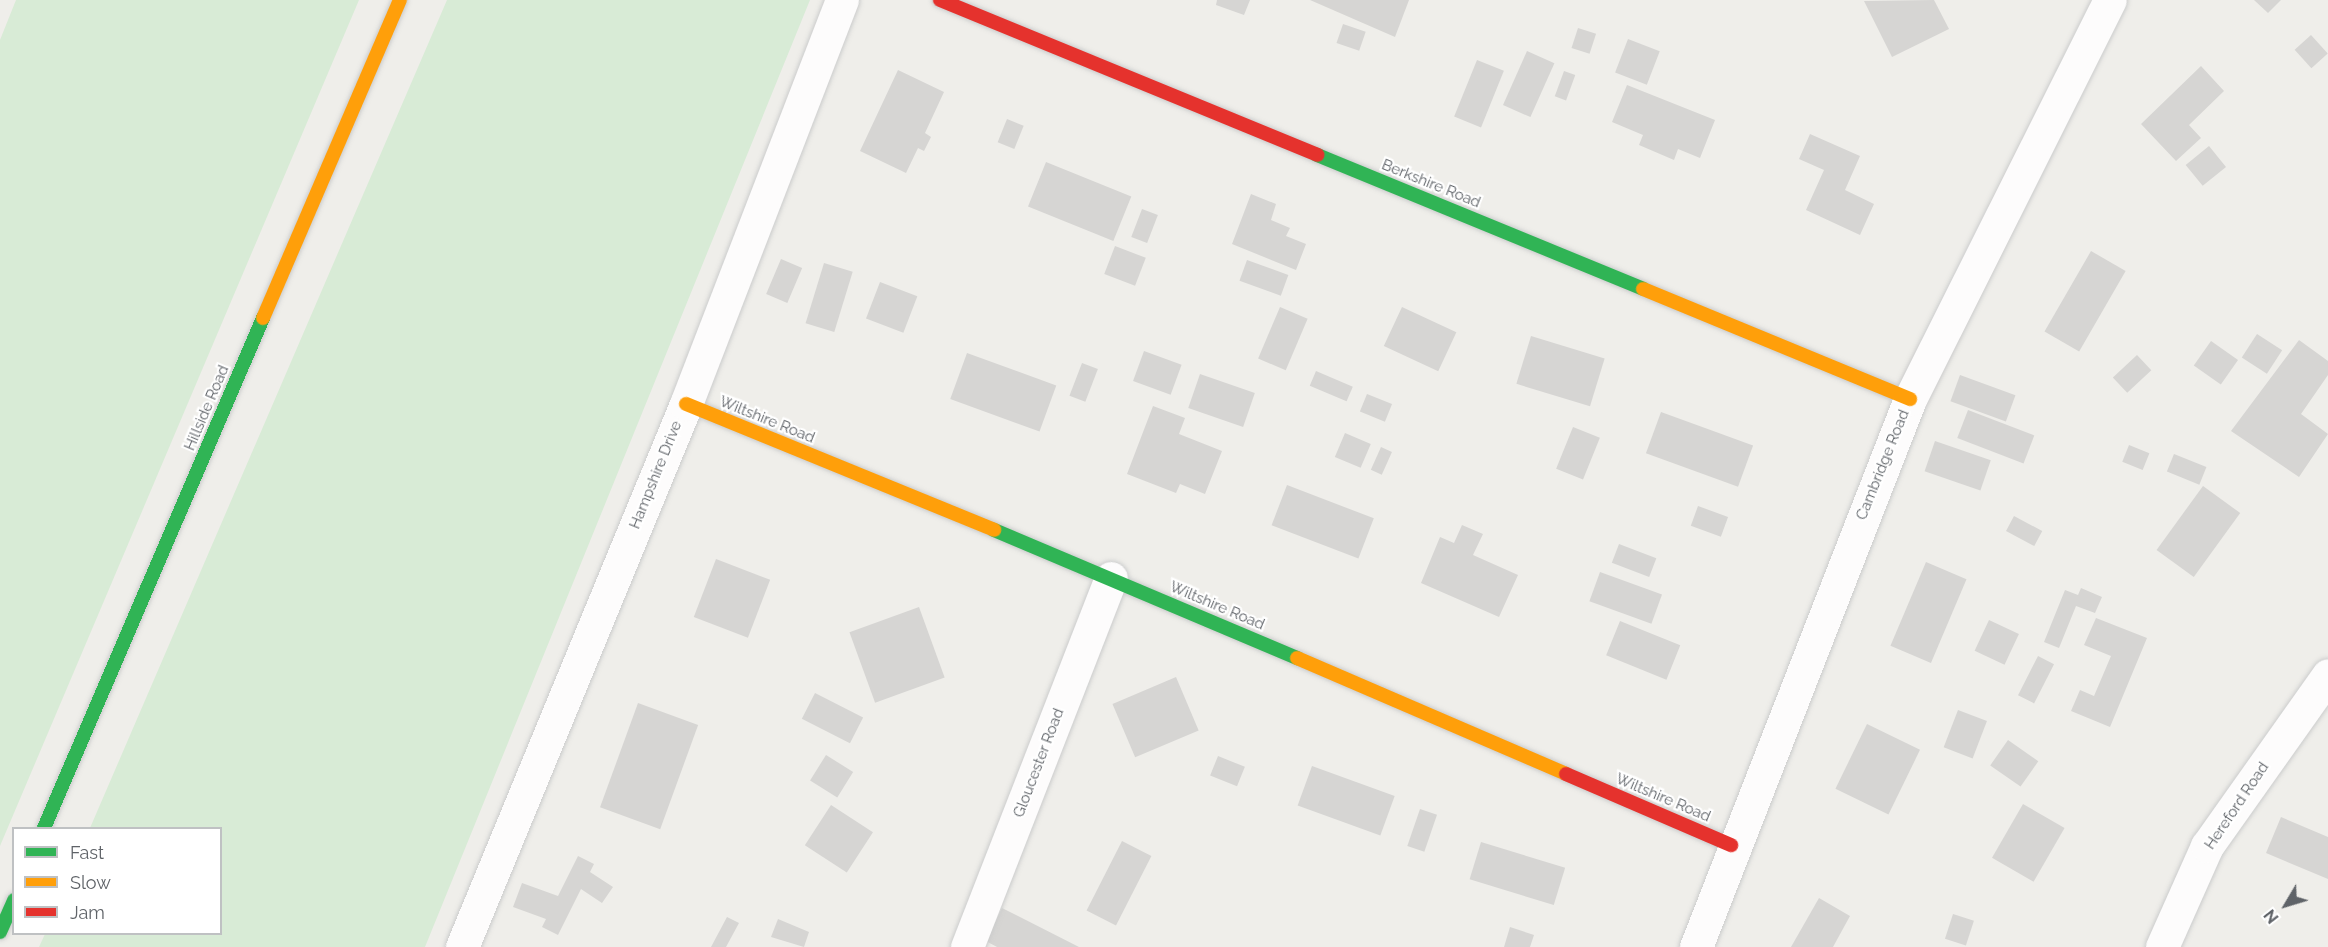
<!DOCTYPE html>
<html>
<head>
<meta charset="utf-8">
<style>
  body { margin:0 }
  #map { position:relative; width:2328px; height:947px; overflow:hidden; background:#efeeea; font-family:Raleway,sans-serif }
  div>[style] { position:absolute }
  .green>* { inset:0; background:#d8ebd6 }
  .building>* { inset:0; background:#d6d5d3; transform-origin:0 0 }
  .roads { filter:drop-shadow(0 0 2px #cbcccc) drop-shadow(0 0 2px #cbcccc) }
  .street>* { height:33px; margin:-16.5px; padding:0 16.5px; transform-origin:16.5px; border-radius:16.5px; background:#fdfcfc }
  .fast>* { height:14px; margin:-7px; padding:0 7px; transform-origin:7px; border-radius:7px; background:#30b455 }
  .slow>* { height:14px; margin:-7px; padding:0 7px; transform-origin:7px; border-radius:7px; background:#ff9f0a }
  .jam>* { height:14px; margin:-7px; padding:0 7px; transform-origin:7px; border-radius:7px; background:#e5322d }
  span { translate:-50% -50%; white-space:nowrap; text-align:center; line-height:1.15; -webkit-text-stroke:4.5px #fff; paint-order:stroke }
  .street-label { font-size:15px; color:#5f6368 }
  .legend { position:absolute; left:12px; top:827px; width:210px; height:108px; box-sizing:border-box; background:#fff; border:2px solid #bfc1c3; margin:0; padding:8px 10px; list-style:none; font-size:18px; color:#5f6368 }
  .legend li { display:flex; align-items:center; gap:12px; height:30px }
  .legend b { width:30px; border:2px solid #bfc1c3 }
  .north { position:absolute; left:2256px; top:875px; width:60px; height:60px; -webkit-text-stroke:4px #fff; paint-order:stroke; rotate:232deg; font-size:16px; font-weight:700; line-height:24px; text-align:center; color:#5f6368 }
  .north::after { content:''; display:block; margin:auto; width:21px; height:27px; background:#5f6368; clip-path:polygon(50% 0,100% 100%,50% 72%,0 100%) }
</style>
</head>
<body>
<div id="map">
  <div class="green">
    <div style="clip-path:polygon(16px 0,359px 0,0 846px,0 40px)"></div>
    <div style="clip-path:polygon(447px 0,810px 0,425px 947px,39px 947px,45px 934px,220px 934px,220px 828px,90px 828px)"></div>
  </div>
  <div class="building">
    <div style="clip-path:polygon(1217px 0,1250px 0,1244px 15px,1216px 5px)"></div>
    <div style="clip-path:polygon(1310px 0,1409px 0,1395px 37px)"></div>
    <div style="clip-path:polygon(1934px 0,1949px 29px,1892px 57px,1864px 1px)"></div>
    <div style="clip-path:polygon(2254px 0,2281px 0,2268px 13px)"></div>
    <div style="left:1343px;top:24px;width:24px;height:20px;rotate:19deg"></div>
    <div style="left:1578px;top:28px;width:19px;height:21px;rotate:18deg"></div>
    <div style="left:2311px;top:35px;width:25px;height:22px;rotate:48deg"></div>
    <div style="left:1628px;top:39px;width:34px;height:36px;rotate:21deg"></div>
    <div style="left:1527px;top:51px;width:30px;height:59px;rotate:24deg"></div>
    <div style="left:1477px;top:60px;width:29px;height:61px;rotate:22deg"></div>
    <div style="clip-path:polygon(2201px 66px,2224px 91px,2189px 125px,2201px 138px,2176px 161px,2141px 124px)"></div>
    <div style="clip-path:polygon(898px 70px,944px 92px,925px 133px,931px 137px,924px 151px,918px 148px,906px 173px,860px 151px)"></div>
    <div style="left:1564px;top:71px;width:12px;height:27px;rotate:20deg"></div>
    <div style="clip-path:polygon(1627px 85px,1715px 120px,1700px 158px,1678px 149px,1674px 160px,1639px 145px,1643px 135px,1612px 122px)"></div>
    <div style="left:1007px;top:119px;width:18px;height:25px;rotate:22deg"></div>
    <div style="clip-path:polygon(1810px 134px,1860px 156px,1845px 190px,1874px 204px,1860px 235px,1806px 210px,1824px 170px,1799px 159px)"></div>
    <div style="left:2209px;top:146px;width:27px;height:30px;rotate:51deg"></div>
    <div style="left:1046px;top:162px;width:92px;height:48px;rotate:22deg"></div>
    <div style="clip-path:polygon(1251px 194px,1276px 204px,1271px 220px,1290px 228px,1286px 236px,1306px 244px,1296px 270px,1232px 244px)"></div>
    <div style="left:1142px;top:209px;width:17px;height:30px;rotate:21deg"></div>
    <div style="left:1115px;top:246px;width:33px;height:30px;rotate:21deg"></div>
    <div style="left:2091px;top:251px;width:40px;height:93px;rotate:30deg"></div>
    <div style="left:781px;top:259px;width:23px;height:38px;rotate:23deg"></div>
    <div style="left:1247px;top:260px;width:44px;height:22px;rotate:20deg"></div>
    <div style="left:824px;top:263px;width:30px;height:63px;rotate:17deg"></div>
    <div style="left:880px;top:282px;width:40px;height:39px;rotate:21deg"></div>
    <div style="left:1280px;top:307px;width:30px;height:56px;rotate:23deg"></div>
    <div style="left:1402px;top:307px;width:60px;height:43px;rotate:25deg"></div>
    <div style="left:2257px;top:334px;width:30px;height:28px;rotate:33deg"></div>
    <div style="left:1531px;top:336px;width:77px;height:50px;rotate:17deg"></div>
    <div style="clip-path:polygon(2299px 340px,2328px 361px,2328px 375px,2301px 414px,2328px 434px,2299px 477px,2231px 431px)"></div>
    <div style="left:2211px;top:341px;width:33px;height:30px;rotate:35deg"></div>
    <div style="left:1144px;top:351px;width:40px;height:32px;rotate:20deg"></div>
    <div style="left:967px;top:353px;width:95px;height:49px;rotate:20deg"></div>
    <div style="left:2137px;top:355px;width:21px;height:33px;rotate:47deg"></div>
    <div style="left:1082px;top:363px;width:17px;height:35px;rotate:21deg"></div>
    <div style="left:1316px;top:371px;width:40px;height:16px;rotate:23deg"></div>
    <div style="left:1200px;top:374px;width:58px;height:36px;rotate:19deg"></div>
    <div style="left:1960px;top:375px;width:59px;height:28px;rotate:20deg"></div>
    <div style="left:1367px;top:394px;width:27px;height:19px;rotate:22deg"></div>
    <div style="clip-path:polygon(1153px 406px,1185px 418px,1179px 434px,1222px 451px,1205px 494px,1180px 484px,1176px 493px,1127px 474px)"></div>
    <div style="left:1968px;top:410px;width:71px;height:30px;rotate:21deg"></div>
    <div style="left:1661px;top:412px;width:98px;height:44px;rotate:20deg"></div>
    <div style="left:1573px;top:427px;width:29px;height:45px;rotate:22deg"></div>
    <div style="left:1345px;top:433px;width:28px;height:26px;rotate:23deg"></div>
    <div style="left:1935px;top:441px;width:59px;height:32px;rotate:19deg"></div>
    <div style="left:2129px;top:445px;width:22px;height:18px;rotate:22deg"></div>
    <div style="left:1381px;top:447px;width:12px;height:25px;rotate:24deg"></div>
    <div style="left:2174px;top:454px;width:35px;height:19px;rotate:22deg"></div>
    <div style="left:1287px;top:485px;width:93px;height:43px;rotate:21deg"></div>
    <div style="left:2203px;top:486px;width:46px;height:79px;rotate:36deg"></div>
    <div style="left:1698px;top:506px;width:32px;height:21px;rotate:20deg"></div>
    <div style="left:2014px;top:516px;width:32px;height:17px;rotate:28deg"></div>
    <div style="clip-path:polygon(1462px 525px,1483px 534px,1473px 555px,1518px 575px,1499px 617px,1421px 583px,1440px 537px,1454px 543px)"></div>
    <div style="left:1619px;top:544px;width:40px;height:20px;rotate:21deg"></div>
    <div style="left:716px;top:559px;width:58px;height:62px;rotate:21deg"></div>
    <div style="left:1926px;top:562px;width:44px;height:91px;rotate:23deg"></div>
    <div style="left:1600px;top:572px;width:66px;height:31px;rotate:20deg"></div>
    <div style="clip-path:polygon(2081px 588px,2102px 597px,2095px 613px,2076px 606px,2059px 648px,2044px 642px,2065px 590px,2078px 595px)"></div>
    <div style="left:919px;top:607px;width:75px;height:74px;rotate:70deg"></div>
    <div style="clip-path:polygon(2096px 618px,2147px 638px,2110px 727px,2071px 711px,2080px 690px,2094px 696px,2111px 656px,2084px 645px)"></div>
    <div style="left:1989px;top:620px;width:33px;height:34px;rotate:25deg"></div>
    <div style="left:1620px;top:621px;width:65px;height:37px;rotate:22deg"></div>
    <div style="left:2038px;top:656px;width:18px;height:44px;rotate:27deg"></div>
    <div style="left:1176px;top:677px;width:58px;height:69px;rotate:67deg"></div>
    <div style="left:815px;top:693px;width:54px;height:29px;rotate:27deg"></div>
    <div style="left:638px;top:703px;width:64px;height:111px;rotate:20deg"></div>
    <div style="left:1958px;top:710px;width:31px;height:40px;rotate:21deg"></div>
    <div style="left:1867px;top:724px;width:59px;height:72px;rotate:26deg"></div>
    <div style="left:2008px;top:740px;width:37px;height:31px;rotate:35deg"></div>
    <div style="left:826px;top:755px;width:32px;height:30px;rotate:32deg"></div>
    <div style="left:1218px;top:756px;width:29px;height:21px;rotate:22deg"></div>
    <div style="left:1312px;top:766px;width:88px;height:42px;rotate:20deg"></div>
    <div style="left:2023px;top:804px;width:48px;height:62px;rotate:30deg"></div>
    <div style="left:831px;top:805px;width:50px;height:48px;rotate:33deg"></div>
    <div style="left:1420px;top:809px;width:18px;height:39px;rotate:19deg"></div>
    <div style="clip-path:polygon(2281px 817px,2328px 837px,2328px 879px,2266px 853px)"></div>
    <div style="left:1122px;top:841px;width:33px;height:78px;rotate:27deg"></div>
    <div style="left:1481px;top:842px;width:88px;height:39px;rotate:17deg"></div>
    <div style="clip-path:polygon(578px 856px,594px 864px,590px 872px,613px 887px,602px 903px,581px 889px,558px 935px,542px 927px,546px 919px,513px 907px,522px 883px,558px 896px)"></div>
    <div style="clip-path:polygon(1819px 898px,1850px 916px,1833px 947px,1791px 947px)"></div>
    <div style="clip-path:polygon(1002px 908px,1079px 947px,997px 947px,986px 941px)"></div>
    <div style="left:1953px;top:914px;width:22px;height:26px;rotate:18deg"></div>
    <div style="clip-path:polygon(727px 917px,739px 923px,726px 947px,711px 947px)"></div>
    <div style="clip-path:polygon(778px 919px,809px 932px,804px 947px,771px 937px)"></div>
    <div style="clip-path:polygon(1510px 927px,1534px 935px,1530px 947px,1504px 947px)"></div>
  </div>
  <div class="roads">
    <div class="street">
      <div style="left:462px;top:947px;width:587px;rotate:-67.58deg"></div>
      <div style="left:686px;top:404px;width:433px;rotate:-68.9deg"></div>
      <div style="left:967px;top:947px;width:396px;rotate:-68.7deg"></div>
      <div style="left:1696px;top:947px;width:588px;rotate:-68.67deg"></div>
      <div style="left:1910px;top:399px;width:446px;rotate:-63.4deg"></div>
      <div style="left:2162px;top:947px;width:111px;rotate:-66deg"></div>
      <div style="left:2207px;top:846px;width:209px;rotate:-54.7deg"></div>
    </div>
    <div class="fast">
      <div style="left:1317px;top:155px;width:352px;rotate:22.3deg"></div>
      <div style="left:994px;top:530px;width:329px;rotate:22.9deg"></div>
      <div style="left:44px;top:828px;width:555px;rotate:-66.76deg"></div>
      <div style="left:0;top:932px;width:35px;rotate:-66deg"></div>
    </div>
    <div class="slow">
      <div style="left:1643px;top:289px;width:289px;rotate:22.4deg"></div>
      <div style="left:263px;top:318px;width:346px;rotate:-66.7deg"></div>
      <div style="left:686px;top:404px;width:333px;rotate:22.2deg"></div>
      <div style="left:1297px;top:658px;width:293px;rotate:23.3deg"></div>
    </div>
    <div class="jam">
      <div style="left:940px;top:0;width:408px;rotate:22.3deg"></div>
      <div style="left:1566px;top:774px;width:180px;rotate:23.3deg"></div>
    </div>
  </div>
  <div class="street-label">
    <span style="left:1431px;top:184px;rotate:22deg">Berkshire Road</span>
    <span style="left:207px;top:408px;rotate:-67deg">Hillside Road</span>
    <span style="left:767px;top:420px;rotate:22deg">Wiltshire Road</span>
    <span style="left:1883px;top:465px;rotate:-68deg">Cambridge Road</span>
    <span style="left:656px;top:475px;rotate:-68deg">Hampshire Drive</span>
    <span style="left:1217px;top:606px;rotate:23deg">Wiltshire Road</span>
    <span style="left:1039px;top:763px;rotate:-69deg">Gloucester Road</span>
    <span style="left:1663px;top:798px;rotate:23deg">Wiltshire Road</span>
    <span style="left:2237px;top:806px;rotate:-56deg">Hereford Road</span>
  </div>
  <ul class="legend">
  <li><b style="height:8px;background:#30b455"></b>Fast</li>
  <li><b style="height:8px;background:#ff9f0a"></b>Slow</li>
  <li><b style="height:8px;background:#e5322d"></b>Jam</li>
  </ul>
  <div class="north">N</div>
</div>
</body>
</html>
